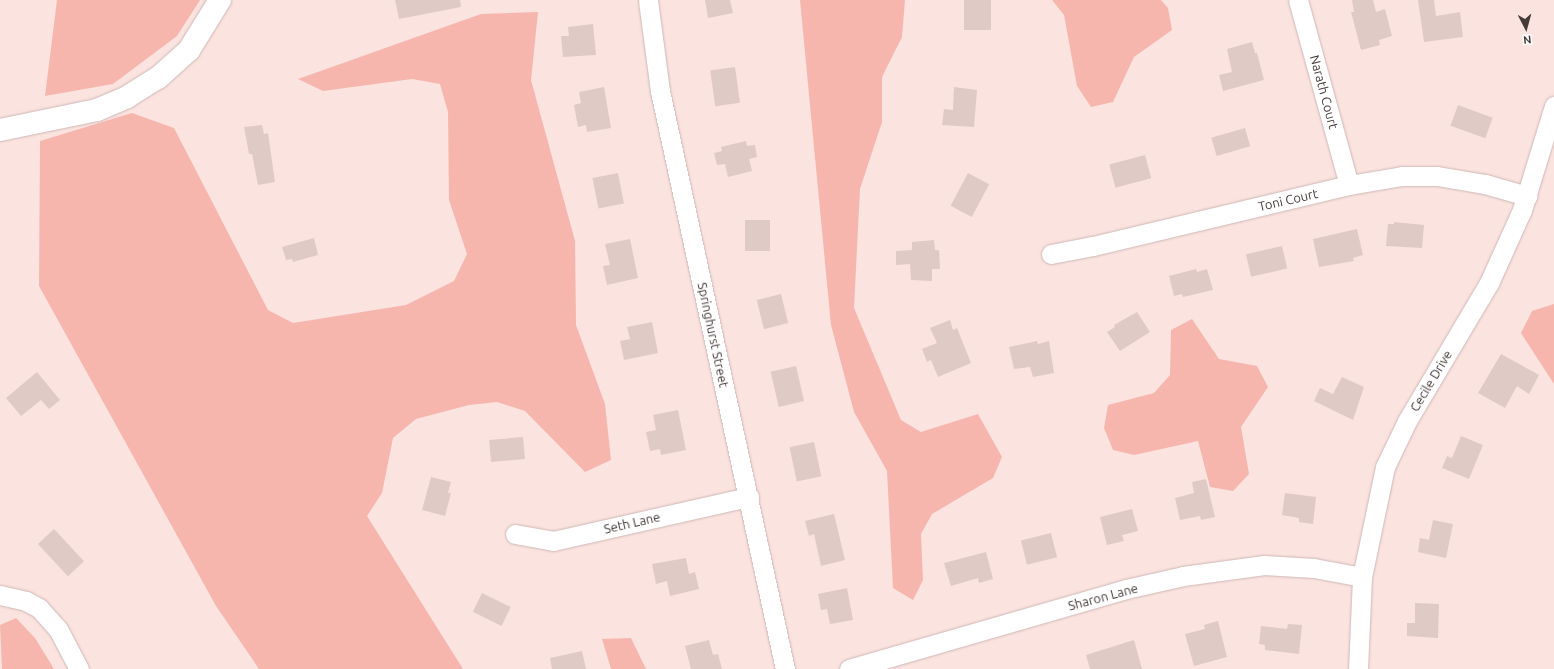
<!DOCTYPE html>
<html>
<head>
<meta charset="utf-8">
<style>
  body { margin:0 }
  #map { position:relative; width:1554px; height:669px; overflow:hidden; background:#fbe3e0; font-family:Ubuntu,sans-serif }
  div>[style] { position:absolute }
  .green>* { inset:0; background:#f6b6ad }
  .building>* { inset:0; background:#e0cac6; transform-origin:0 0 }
  .roads { filter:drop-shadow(0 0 1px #cdb7b3) drop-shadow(0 0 1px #cdb7b3) }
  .street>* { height:19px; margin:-9.5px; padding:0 9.5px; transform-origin:9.5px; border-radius:9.5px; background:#fff }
  .secondary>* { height:22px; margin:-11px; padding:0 11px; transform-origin:11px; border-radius:11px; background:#fff }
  span { translate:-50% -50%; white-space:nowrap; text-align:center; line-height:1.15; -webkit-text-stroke:3px #fff; paint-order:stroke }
  .street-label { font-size:13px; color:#443b39 }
  .north { position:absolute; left:1506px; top:8px; width:40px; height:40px; -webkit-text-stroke:3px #fff; paint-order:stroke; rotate:174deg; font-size:11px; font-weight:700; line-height:16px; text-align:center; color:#443b39 }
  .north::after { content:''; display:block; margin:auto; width:14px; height:18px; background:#443b39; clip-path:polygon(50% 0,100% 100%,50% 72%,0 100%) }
</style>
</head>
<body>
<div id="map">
  <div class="green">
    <div style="clip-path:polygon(57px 0,200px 0,177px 36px,113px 84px,45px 96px)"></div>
    <div style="clip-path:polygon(800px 0,905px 0,902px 37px,882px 77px,882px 122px,860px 189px,854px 308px,901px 420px,921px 432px,978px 414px,1002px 457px,993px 478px,932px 514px,921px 534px,923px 580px,913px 600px,893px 588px,887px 471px,854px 412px,831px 325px)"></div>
    <div style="clip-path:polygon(1052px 0,1161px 0,1168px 8px,1172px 30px,1134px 57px,1113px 102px,1091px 107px,1077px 86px,1064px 15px)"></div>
    <div style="clip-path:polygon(538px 12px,531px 80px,575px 241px,576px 325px,605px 404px,611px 460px,585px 472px,525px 411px,497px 402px,469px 405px,416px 419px,393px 438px,382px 493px,367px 516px,463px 669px,259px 669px,216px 606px,39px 286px,40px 141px,132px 113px,174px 128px,268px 310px,293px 323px,406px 305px,454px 281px,467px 254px,449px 200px,448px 112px,440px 84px,412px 79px,323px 91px,298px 79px,481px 14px)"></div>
    <div style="clip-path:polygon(1554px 304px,1554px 384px,1521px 333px,1532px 311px)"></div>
    <div style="clip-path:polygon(1192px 319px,1219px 359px,1257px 366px,1268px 387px,1241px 427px,1249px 474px,1233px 491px,1210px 487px,1198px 441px,1134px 455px,1113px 450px,1104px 428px,1108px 405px,1154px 393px,1170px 375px,1171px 330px)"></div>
    <div style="clip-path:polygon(16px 618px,35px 638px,54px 669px,2px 669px,0 625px)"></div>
    <div style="clip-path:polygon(631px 638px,646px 669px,611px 669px,602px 639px)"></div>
  </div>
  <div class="building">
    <div style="clip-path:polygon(395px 0,460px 0,461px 7px,399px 19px)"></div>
    <div style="clip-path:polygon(705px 0,730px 0,733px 13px,708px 18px)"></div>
    <div style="left:964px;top:0;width:27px;height:30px"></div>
    <div style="clip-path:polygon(1352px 0,1373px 0,1376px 12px,1385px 9px,1392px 36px,1379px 40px,1380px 45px,1361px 50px,1351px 12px,1354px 12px)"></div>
    <div style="clip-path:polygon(1418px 0,1434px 0,1436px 16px,1460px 12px,1463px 37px,1424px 42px)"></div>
    <div style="clip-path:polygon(593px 24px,596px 55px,563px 57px,561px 36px,569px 36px,568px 27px)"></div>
    <div style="clip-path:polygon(1252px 42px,1255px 53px,1257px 53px,1264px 80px,1223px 91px,1219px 75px,1232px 72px,1227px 49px)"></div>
    <div style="left:735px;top:67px;width:36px;height:25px;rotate:82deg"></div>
    <div style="clip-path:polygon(604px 87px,611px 128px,587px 132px,586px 125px,578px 127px,574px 105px,581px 103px,579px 92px)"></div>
    <div style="clip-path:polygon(954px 87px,977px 90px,974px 127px,942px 125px,944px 109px,953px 110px)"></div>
    <div style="left:1458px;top:105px;width:37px;height:22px;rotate:20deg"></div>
    <div style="clip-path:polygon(262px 125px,264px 134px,268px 133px,275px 182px,258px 185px,252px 154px,249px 154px,244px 127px)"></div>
    <div style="left:1245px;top:128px;width:19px;height:35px;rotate:74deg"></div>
    <div style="clip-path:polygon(746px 141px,747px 146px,755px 145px,757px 157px,749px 159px,752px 171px,728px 177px,725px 164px,717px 165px,714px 153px,722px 151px,721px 147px)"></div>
    <div style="left:1145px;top:155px;width:24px;height:37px;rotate:75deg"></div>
    <div style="left:618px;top:173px;width:31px;height:26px;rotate:79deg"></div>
    <div style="left:968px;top:173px;width:24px;height:37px;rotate:28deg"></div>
    <div style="left:745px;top:220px;width:25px;height:31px"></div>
    <div style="clip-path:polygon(1394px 222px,1424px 225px,1422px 248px,1386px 246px,1388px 224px,1394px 224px)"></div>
    <div style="clip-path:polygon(1357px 229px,1363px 255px,1353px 258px,1354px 261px,1319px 267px,1313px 239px)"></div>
    <div style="clip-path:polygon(314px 238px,318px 255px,293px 262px,292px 259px,286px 260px,282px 247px)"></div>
    <div style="clip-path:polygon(630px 239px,638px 278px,607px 285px,603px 266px,610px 265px,605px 244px)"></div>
    <div style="clip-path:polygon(934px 240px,935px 250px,939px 250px,940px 269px,932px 269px,932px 281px,911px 280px,910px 264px,896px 265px,896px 251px,912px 250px,912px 242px)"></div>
    <div style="left:1282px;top:246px;width:23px;height:37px;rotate:77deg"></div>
    <div style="clip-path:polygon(1196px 269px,1197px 272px,1207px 269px,1213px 290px,1183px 297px,1182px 294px,1174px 296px,1169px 276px)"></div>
    <div style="left:781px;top:294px;width:30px;height:25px;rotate:76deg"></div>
    <div style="clip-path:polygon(1137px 312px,1150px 332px,1120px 351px,1107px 332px,1115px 327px,1114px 325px)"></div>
    <div style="clip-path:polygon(950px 320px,953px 330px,957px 328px,971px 363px,938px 377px,931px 360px,927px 362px,922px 349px,937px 343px,930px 328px)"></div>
    <div style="clip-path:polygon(652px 322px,658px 353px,624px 360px,620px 341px,630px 339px,627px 327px)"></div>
    <div style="clip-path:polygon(1037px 341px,1038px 344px,1049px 341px,1054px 373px,1033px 377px,1030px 367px,1014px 369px,1009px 347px)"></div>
    <div style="clip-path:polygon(1501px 354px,1539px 375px,1529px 394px,1517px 386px,1505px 408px,1478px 393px)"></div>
    <div style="left:796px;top:366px;width:36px;height:26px;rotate:77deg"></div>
    <div style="clip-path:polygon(37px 372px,60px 400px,49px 409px,41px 400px,21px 416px,6px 398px)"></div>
    <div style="clip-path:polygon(1342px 377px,1364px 387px,1353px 420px,1314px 401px,1320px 388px,1333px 394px)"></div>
    <div style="clip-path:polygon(678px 410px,686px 450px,661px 455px,660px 449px,650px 451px,646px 432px,656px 430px,653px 415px)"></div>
    <div style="clip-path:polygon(1461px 436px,1483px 445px,1469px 479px,1442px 468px,1447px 456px,1452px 458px)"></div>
    <div style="left:523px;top:437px;width:22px;height:34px;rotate:85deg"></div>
    <div style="left:814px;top:442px;width:35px;height:25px;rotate:78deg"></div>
    <div style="clip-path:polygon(431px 477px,451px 482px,448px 493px,451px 493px,445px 516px,422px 510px)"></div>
    <div style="clip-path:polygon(1206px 479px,1215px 517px,1201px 520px,1200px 516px,1180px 520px,1175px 498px,1194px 493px,1192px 482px)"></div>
    <div style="clip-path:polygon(1285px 493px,1316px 497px,1313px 524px,1299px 522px,1299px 518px,1282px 515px)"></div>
    <div style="clip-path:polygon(1132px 509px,1138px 531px,1122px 535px,1124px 541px,1107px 545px,1100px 517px)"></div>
    <div style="clip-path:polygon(834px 514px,845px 560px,821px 566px,814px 534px,809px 536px,805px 521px)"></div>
    <div style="clip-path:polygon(1433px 520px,1453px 524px,1446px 558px,1418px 552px,1420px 538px,1429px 540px)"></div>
    <div style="left:54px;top:529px;width:44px;height:22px;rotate:47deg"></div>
    <div style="left:1051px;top:533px;width:25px;height:31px;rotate:76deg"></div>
    <div style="clip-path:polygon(986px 552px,993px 579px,979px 583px,978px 578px,951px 586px,944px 563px)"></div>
    <div style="clip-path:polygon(686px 558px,689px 574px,695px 572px,699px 589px,670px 596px,667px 581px,656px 584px,652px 564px)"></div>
    <div style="clip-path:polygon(847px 588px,853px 620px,830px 624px,827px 609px,821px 610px,818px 594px)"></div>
    <div style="left:482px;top:593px;width:32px;height:21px;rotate:26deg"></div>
    <div style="clip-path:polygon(1415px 603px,1439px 604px,1438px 638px,1407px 636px,1407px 623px,1415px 623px)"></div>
    <div style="clip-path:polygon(1218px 621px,1227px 657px,1194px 666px,1185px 634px,1205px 629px,1204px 625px)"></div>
    <div style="clip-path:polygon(1288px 624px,1302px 625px,1299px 654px,1265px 650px,1265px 645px,1259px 644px,1261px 626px,1287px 629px)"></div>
    <div style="clip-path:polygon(709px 640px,713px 655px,718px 654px,722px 669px,691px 669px,685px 646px)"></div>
    <div style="clip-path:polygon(1134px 640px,1142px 669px,1090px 669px,1086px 655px)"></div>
    <div style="clip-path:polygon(582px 651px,586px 669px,552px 669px,550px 658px)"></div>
  </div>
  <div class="roads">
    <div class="street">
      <div style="left:648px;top:0;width:92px;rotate:82.5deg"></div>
      <div style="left:660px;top:91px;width:591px;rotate:77.8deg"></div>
      <div style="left:1298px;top:0;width:192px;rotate:74.6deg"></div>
      <div style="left:1051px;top:254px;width:43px;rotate:-10.8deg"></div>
      <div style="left:1093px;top:246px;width:263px;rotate:-13.4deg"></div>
      <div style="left:1349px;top:185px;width:54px;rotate:-9.6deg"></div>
      <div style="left:1402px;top:176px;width:35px"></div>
      <div style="left:1437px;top:176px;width:49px;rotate:9.5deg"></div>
      <div style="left:1485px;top:184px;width:44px;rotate:15.9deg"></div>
      <div style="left:515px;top:534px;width:39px;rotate:10deg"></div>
      <div style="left:553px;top:541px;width:201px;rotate:-12.7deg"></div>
      <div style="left:0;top:595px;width:27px;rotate:13deg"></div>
      <div style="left:26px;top:601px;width:15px;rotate:28deg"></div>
      <div style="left:39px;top:608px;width:28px;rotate:48deg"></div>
      <div style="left:58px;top:629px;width:45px;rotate:62.3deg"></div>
      <div style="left:849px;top:669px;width:288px;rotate:-16.1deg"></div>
      <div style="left:1126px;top:589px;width:58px;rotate:-12.8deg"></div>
      <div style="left:1183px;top:576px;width:82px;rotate:-7.7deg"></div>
      <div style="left:1264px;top:565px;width:50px;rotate:3.4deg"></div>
      <div style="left:1314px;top:568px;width:49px;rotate:10.6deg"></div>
      <div style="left:1358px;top:669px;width:92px;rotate:-87.5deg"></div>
      <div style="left:1362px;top:577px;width:112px;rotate:-78.2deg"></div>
      <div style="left:1385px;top:467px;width:51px;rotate:-64.4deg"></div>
      <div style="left:1407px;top:421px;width:161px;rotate:-59.3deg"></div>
      <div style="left:1489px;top:283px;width:80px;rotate:-65.7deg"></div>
      <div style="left:1522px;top:210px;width:109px;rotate:-72.9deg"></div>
    </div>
    <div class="secondary">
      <div style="left:0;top:130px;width:99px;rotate:-11.7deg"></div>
      <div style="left:97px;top:110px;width:33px;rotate:-23deg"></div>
      <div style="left:127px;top:97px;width:36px;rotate:-32deg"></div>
      <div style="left:158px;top:78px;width:42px;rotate:-42.1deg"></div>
      <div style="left:189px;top:50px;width:59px;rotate:-58.2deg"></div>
    </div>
  </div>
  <div class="street-label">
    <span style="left:1324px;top:92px;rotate:75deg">Narath Court</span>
    <span style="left:1288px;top:200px;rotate:-13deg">Toni Court</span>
    <span style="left:713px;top:335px;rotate:78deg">Springhurst Street</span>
    <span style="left:1431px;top:381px;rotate:-59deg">Cecile Drive</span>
    <span style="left:632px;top:523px;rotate:-13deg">Seth Lane</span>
    <span style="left:1103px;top:597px;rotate:-15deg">Sharon Lane</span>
  </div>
  <div class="north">N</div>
</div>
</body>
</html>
